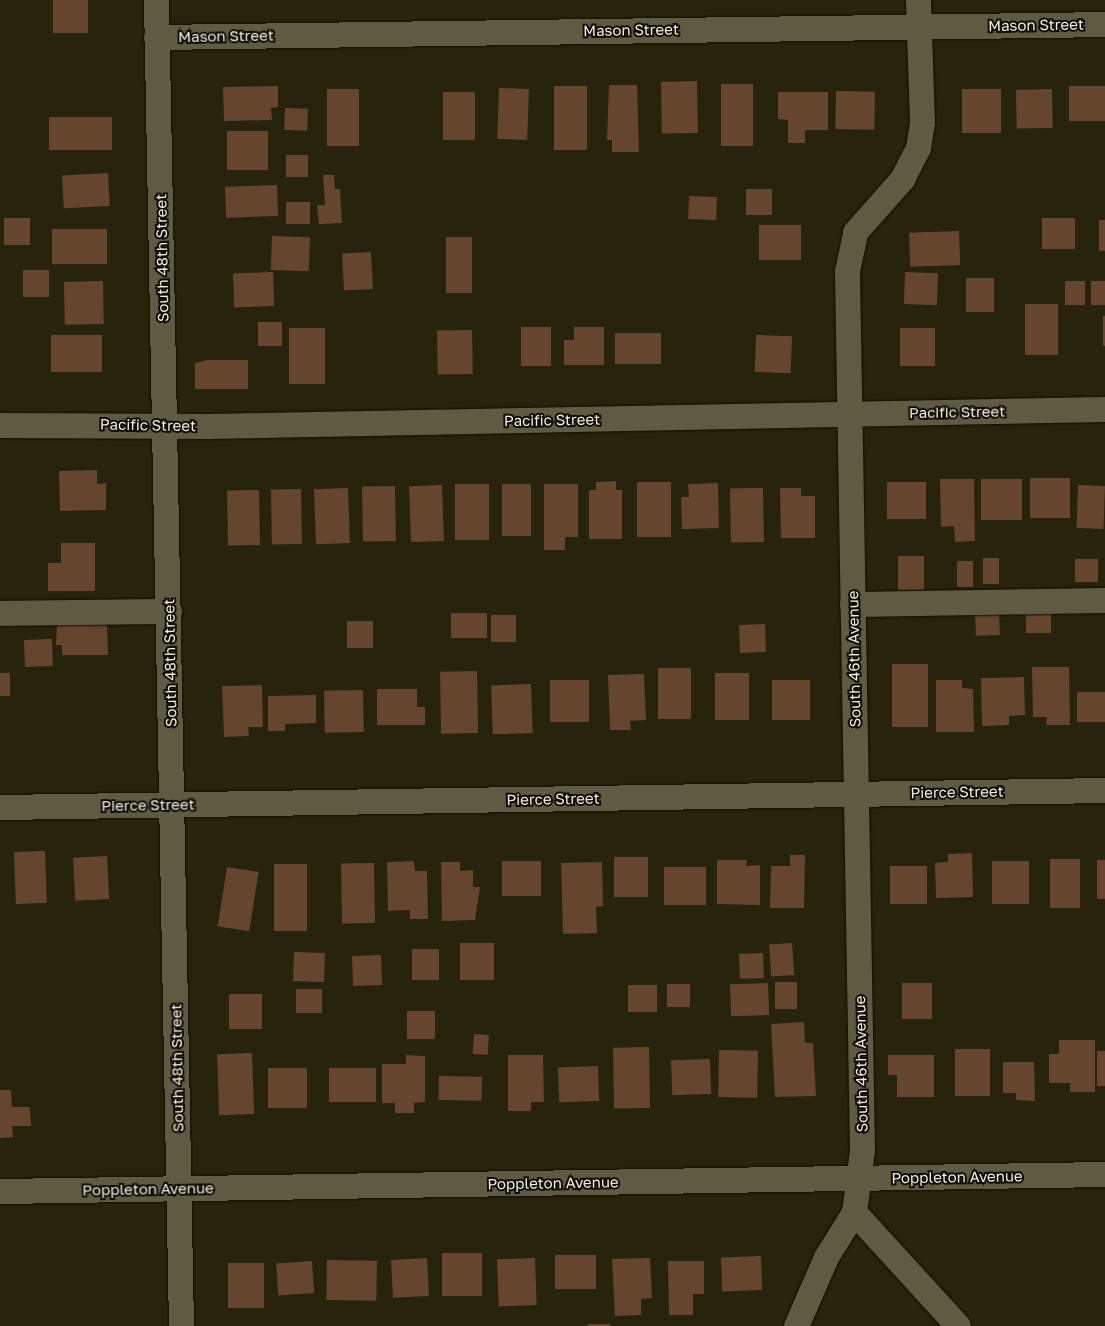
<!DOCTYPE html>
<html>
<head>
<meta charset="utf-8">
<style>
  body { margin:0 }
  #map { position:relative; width:1105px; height:1326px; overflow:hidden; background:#27230c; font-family:"Golos Text",sans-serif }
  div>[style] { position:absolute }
  .building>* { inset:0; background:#65452d; transform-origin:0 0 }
  .roads { filter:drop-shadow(0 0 1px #100c00) drop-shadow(0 0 1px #100c00) }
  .minor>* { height:25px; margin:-12.5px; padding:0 12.5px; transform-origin:12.5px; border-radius:12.5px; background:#5f5a42 }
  span { translate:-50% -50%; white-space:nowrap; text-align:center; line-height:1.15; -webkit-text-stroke:4px #0e0c04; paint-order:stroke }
  .street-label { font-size:15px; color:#efeddf }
</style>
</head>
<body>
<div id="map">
  <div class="building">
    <div style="left:53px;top:0;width:35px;height:33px"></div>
    <div style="left:697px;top:81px;width:52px;height:36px;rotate:89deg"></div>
    <div style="left:721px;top:84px;width:32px;height:62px"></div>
    <div style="clip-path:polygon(609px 85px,637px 85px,639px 152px,612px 152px,612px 140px,607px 140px)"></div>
    <div style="clip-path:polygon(278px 86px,278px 107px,271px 108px,272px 120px,224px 121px,223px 87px)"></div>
    <div style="left:554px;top:86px;width:33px;height:64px"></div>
    <div style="left:1069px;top:86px;width:36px;height:35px"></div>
    <div style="left:499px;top:88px;width:30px;height:51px;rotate:2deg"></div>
    <div style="left:327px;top:89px;width:32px;height:57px"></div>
    <div style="left:962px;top:89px;width:39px;height:44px"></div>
    <div style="left:1052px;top:89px;width:39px;height:36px;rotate:89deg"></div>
    <div style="left:836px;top:91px;width:39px;height:38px;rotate:1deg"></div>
    <div style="left:443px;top:92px;width:32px;height:48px"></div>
    <div style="clip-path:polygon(778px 92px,828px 92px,828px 130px,805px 130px,805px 143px,788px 143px,788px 120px,778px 119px)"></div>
    <div style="left:285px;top:108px;width:23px;height:22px;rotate:2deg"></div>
    <div style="left:112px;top:117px;width:33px;height:63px;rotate:90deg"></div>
    <div style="left:268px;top:131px;width:39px;height:41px;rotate:90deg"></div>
    <div style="left:286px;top:155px;width:22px;height:22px"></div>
    <div style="left:108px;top:173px;width:33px;height:46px;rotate:87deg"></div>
    <div style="clip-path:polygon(323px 175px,334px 175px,335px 189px,340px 189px,342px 223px,319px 224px,317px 205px,325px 205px)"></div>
    <div style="left:277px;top:185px;width:31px;height:52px;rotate:88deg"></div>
    <div style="left:746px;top:189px;width:26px;height:26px"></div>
    <div style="left:689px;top:196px;width:28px;height:23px;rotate:2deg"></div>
    <div style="left:286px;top:202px;width:24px;height:22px"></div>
    <div style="left:30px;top:218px;width:27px;height:26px;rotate:90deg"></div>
    <div style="left:1042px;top:218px;width:33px;height:31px"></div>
    <div style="left:1099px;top:220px;width:6px;height:31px"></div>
    <div style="left:759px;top:225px;width:42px;height:35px"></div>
    <div style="left:107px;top:229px;width:35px;height:55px;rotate:90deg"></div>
    <div style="left:959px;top:231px;width:34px;height:50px;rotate:88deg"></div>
    <div style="left:272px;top:236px;width:38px;height:34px;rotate:2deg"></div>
    <div style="left:446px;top:237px;width:26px;height:56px"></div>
    <div style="left:371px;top:252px;width:37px;height:29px;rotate:87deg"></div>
    <div style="left:49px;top:270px;width:27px;height:26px;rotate:90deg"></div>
    <div style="left:273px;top:272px;width:34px;height:40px;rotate:88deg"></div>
    <div style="left:905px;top:272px;width:33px;height:32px;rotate:2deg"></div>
    <div style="left:966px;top:278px;width:28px;height:34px"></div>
    <div style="left:103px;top:281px;width:43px;height:39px;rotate:89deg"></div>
    <div style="left:1065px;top:281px;width:20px;height:24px"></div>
    <div style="left:1091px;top:281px;width:14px;height:24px"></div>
    <div style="left:1025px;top:304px;width:33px;height:51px"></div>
    <div style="left:1103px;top:316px;width:2px;height:30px"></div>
    <div style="left:258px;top:322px;width:24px;height:24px"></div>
    <div style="left:521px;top:327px;width:30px;height:39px"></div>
    <div style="clip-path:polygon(574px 327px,604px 327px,604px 365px,564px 365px,564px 340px,574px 340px)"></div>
    <div style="left:289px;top:328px;width:36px;height:56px"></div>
    <div style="left:900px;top:328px;width:35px;height:38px"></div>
    <div style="left:472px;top:330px;width:44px;height:35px;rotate:89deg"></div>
    <div style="left:661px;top:333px;width:31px;height:46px;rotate:90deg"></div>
    <div style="left:51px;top:335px;width:51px;height:37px"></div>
    <div style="left:756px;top:335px;width:36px;height:37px;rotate:2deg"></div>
    <div style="clip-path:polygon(207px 360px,248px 360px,248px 389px,195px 389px,195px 363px)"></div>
    <div style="clip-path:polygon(97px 470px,97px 484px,106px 483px,106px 510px,60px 511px,59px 471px)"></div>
    <div style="left:1030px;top:478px;width:40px;height:40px"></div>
    <div style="clip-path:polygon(940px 479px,974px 479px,975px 541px,955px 542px,954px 526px,941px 527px)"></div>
    <div style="left:981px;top:479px;width:41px;height:41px"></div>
    <div style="clip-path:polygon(616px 481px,616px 490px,622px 490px,622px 539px,589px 539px,589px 490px,596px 490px,596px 482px)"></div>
    <div style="left:637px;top:482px;width:34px;height:55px"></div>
    <div style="left:887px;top:482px;width:39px;height:37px"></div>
    <div style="clip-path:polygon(718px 483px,719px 528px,682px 529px,681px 497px,689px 497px,688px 484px)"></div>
    <div style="left:489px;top:484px;width:56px;height:34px;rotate:90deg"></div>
    <div style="left:502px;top:484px;width:29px;height:52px"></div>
    <div style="clip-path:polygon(544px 484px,578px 484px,578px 537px,565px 537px,565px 550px,544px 550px)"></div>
    <div style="left:442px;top:485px;width:56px;height:33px;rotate:88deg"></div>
    <div style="left:1078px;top:485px;width:27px;height:43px;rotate:2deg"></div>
    <div style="left:395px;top:486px;width:55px;height:33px;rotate:89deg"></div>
    <div style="left:348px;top:488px;width:55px;height:34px;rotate:88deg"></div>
    <div style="left:763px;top:488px;width:54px;height:33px;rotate:89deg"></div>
    <div style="clip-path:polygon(780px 488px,801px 488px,801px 496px,815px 496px,815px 538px,781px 538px)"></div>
    <div style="left:301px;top:489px;width:55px;height:30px;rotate:89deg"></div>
    <div style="left:259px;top:490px;width:55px;height:32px;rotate:89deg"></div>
    <div style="clip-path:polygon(61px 543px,95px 543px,95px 591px,48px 591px,48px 563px,61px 563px)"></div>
    <div style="left:898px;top:556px;width:26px;height:34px"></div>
    <div style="left:983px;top:558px;width:16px;height:26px"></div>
    <div style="left:1075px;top:559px;width:23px;height:23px"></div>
    <div style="left:957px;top:561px;width:16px;height:26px"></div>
    <div style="left:999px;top:610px;width:25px;height:24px;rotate:88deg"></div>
    <div style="left:1026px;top:611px;width:25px;height:22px"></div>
    <div style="left:451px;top:613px;width:36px;height:25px"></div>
    <div style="left:491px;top:615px;width:25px;height:27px"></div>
    <div style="left:347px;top:621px;width:26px;height:27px"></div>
    <div style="clip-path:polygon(107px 623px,108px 655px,62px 655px,62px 645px,56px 645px,57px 624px)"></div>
    <div style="left:765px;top:624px;width:28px;height:26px;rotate:88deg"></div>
    <div style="left:52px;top:639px;width:27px;height:28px;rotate:88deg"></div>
    <div style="left:892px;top:664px;width:36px;height:63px"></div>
    <div style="clip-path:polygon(1032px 667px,1069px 667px,1070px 725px,1046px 725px,1047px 717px,1033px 717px)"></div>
    <div style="left:658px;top:668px;width:33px;height:51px"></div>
    <div style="left:477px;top:671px;width:62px;height:37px;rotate:89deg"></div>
    <div style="left:0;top:673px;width:10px;height:23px"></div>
    <div style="left:715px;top:673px;width:34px;height:47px"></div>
    <div style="clip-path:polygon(644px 674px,646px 720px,630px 721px,631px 730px,610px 730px,608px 675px)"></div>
    <div style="clip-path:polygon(1024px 677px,1025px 715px,1009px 716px,1009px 725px,982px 726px,981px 678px)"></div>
    <div style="left:550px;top:680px;width:39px;height:42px"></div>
    <div style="left:772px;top:680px;width:38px;height:40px"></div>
    <div style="clip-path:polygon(936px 680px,962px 680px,962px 688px,973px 689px,974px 732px,936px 732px)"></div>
    <div style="left:531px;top:684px;width:49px;height:40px;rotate:88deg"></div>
    <div style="clip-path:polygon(262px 685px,263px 727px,248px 727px,249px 736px,224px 737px,222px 686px)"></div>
    <div style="clip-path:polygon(377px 689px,417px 689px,417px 707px,425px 707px,425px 725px,377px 725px)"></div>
    <div style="left:363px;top:690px;width:42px;height:39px;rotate:89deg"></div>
    <div style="left:1105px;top:692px;width:30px;height:28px;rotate:90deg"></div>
    <div style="clip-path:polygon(316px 695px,316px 723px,285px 724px,285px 731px,268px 731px,268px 696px)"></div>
    <div style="left:45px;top:851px;width:52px;height:31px;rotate:88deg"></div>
    <div style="clip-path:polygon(972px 853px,973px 897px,936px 898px,935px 863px,948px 862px,948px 854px)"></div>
    <div style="clip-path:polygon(790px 855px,805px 855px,804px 908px,770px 908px,771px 866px,790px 866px)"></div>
    <div style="left:107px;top:856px;width:43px;height:34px;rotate:87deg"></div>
    <div style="left:614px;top:857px;width:34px;height:40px"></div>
    <div style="left:1050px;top:859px;width:30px;height:49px"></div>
    <div style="clip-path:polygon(717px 860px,747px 860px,746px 866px,760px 865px,760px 905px,717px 904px)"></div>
    <div style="left:1097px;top:860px;width:8px;height:39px"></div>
    <div style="clip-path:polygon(414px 861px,415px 871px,427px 871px,428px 919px,410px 919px,410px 910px,388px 911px,387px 862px)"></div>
    <div style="left:502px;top:861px;width:39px;height:35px"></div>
    <div style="left:992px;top:861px;width:37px;height:43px"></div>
    <div style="clip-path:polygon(441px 862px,460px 862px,460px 871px,473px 870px,473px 887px,480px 887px,475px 920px,442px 921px)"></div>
    <div style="clip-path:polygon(602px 862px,603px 906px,596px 907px,597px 933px,563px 934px,561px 863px)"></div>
    <div style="left:374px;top:863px;width:60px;height:33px;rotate:89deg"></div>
    <div style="left:274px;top:864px;width:33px;height:67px"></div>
    <div style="left:890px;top:866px;width:37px;height:38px"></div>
    <div style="left:227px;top:867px;width:32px;height:60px;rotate:9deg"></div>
    <div style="left:664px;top:867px;width:42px;height:38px"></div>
    <div style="left:460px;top:943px;width:34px;height:37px"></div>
    <div style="left:792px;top:943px;width:32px;height:23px;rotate:86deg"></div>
    <div style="left:412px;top:949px;width:27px;height:31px"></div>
    <div style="left:294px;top:952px;width:31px;height:29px;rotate:2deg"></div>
    <div style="left:763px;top:953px;width:25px;height:24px;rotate:88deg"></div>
    <div style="left:381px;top:955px;width:30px;height:29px;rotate:88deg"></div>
    <div style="left:775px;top:982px;width:22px;height:27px"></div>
    <div style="left:768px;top:983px;width:32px;height:38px;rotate:88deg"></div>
    <div style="left:902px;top:983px;width:30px;height:36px"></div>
    <div style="left:667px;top:984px;width:23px;height:23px"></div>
    <div style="left:657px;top:985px;width:27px;height:29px;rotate:90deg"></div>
    <div style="left:296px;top:989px;width:26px;height:24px"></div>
    <div style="left:229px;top:994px;width:33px;height:35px"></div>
    <div style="left:407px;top:1011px;width:28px;height:28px"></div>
    <div style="clip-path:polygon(804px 1022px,805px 1043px,813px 1043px,816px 1096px,775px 1097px,771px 1024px)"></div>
    <div style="left:474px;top:1034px;width:15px;height:20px;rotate:4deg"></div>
    <div style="clip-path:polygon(1059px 1040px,1095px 1040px,1095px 1092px,1070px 1092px,1070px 1083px,1049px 1083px,1049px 1054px,1059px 1054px)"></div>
    <div style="left:649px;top:1047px;width:61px;height:36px;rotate:89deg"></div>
    <div style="left:955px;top:1049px;width:35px;height:47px"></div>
    <div style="left:719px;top:1050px;width:39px;height:47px;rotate:1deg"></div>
    <div style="left:1097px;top:1051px;width:8px;height:35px"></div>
    <div style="left:252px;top:1053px;width:61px;height:35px;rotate:88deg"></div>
    <div style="clip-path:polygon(406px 1055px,425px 1056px,425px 1102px,414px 1103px,414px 1113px,395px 1113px,395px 1103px,382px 1103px,382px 1064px,406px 1064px)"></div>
    <div style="clip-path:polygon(508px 1055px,543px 1055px,544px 1102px,531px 1102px,531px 1111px,508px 1111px)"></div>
    <div style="clip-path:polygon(888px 1055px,934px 1055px,934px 1097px,897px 1097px,897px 1075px,888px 1075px)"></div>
    <div style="left:710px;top:1059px;width:35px;height:39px;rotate:88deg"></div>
    <div style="clip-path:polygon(1003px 1062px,1034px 1062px,1035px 1101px,1016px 1100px,1016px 1093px,1003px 1093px)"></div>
    <div style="left:598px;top:1066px;width:35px;height:40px;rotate:88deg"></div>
    <div style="left:268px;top:1068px;width:39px;height:40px"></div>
    <div style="left:329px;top:1068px;width:47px;height:34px"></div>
    <div style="left:439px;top:1076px;width:43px;height:24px;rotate:1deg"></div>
    <div style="clip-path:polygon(0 1090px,11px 1090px,12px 1107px,30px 1107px,31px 1126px,12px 1126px,13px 1137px,0 1138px)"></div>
    <div style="left:482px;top:1253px;width:43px;height:40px;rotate:90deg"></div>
    <div style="left:596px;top:1255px;width:34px;height:41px;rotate:90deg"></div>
    <div style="left:761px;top:1256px;width:34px;height:40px;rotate:88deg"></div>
    <div style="left:427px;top:1258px;width:38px;height:36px;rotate:87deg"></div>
    <div style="left:535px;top:1258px;width:47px;height:38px;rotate:88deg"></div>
    <div style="clip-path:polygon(650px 1258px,652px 1298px,641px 1299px,641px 1315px,615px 1316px,612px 1259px)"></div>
    <div style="left:327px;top:1260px;width:50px;height:40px;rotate:1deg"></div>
    <div style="left:312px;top:1261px;width:32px;height:36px;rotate:86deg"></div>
    <div style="clip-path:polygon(668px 1261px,704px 1261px,704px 1294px,693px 1294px,693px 1315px,669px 1315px)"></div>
    <div style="left:228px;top:1263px;width:36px;height:45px"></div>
    <div style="left:588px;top:1324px;width:22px;height:2px"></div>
  </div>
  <div class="roads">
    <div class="minor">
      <div style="left:156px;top:0;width:1326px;rotate:88.92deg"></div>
      <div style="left:156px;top:37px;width:949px;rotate:-0.78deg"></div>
      <div style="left:0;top:425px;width:208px;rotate:0.3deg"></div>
      <div style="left:208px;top:426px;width:897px;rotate:-1.09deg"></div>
      <div style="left:852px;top:604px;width:253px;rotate:-0.9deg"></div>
      <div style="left:0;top:613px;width:169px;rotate:-0.7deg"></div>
      <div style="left:0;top:807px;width:1105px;rotate:-0.88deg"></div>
      <div style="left:0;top:1191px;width:1105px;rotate:-0.88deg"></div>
      <div style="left:854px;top:1212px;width:154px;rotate:47.6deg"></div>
      <div style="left:796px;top:1326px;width:75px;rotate:-66.5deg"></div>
      <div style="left:826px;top:1257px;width:53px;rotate:-58.1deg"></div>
      <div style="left:854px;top:1212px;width:63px;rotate:-82.6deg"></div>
      <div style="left:862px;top:1150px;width:879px;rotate:-90.98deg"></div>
      <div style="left:847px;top:271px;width:40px;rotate:-78deg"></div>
      <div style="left:855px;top:232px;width:71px;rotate:-48.4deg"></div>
      <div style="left:902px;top:179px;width:35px;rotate:-63deg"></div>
      <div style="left:918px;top:148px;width:26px;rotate:-81deg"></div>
      <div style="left:922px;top:122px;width:122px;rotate:-91.9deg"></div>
    </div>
  </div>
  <div class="street-label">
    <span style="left:1036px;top:25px;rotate:-1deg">Mason Street</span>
    <span style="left:631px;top:30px;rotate:-1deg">Mason Street</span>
    <span style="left:226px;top:36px;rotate:-1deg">Mason Street</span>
    <span style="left:162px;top:258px;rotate:-91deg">South 48th Street</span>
    <span style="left:957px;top:412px;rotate:-1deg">Pacific Street</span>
    <span style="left:552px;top:420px;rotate:-1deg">Pacific Street</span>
    <span style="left:148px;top:425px;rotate:1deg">Pacific Street</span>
    <span style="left:854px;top:659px;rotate:-91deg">South 46th Avenue</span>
    <span style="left:170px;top:663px;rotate:-91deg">South 48th Street</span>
    <span style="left:957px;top:792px;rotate:-1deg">Pierce Street</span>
    <span style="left:553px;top:799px;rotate:-1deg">Pierce Street</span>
    <span style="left:148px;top:805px;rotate:-1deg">Pierce Street</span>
    <span style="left:861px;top:1064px;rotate:-91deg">South 46th Avenue</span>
    <span style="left:177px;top:1068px;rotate:-91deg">South 48th Street</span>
    <span style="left:957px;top:1177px;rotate:-1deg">Poppleton Avenue</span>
    <span style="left:553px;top:1183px;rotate:-1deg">Poppleton Avenue</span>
    <span style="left:148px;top:1189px;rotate:-1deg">Poppleton Avenue</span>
  </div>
</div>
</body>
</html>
